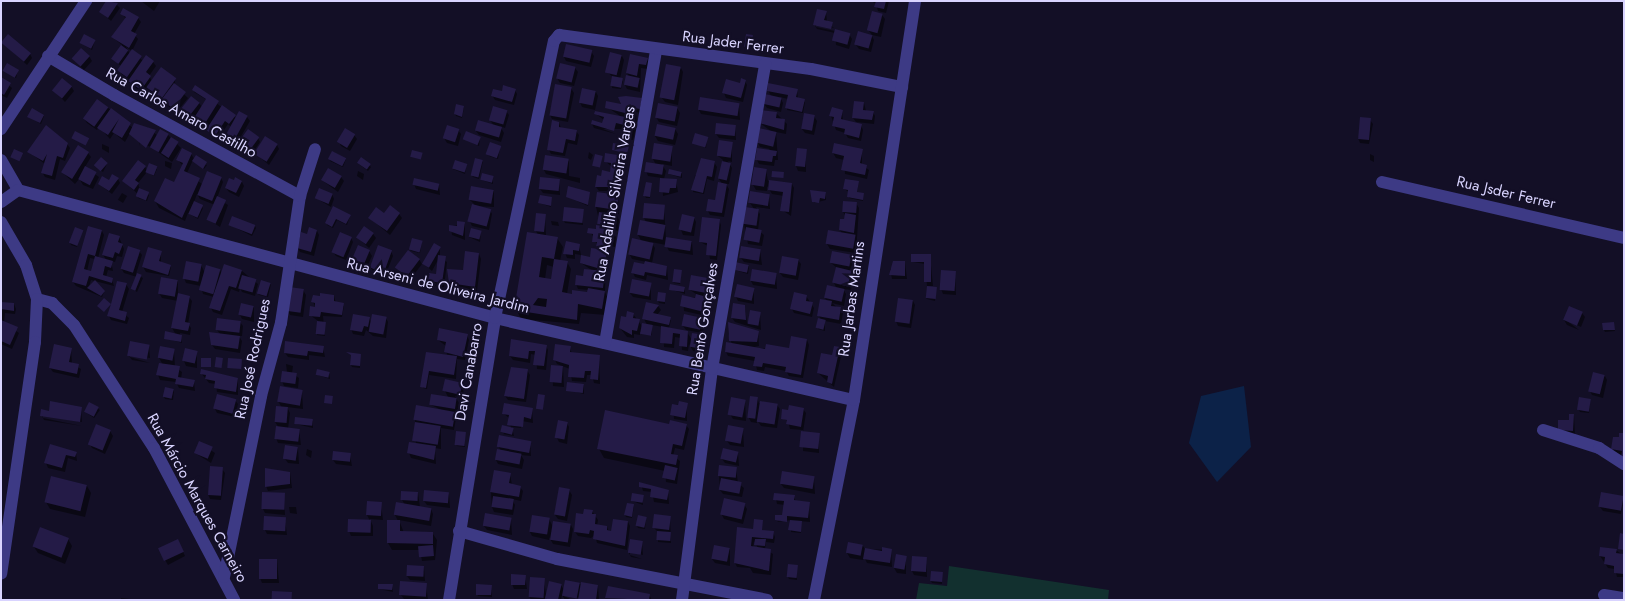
<!DOCTYPE html>
<html>
<head>
<meta charset="utf-8">
<style>
  body { margin:0 }
  #map { position:relative; width:1625px; height:601px; overflow:hidden; background:#130f26; font-family:Jost,sans-serif }
  div>[style] { position:absolute }
  .green>* { inset:0; background:#12302f }
  .water>* { inset:0; background:#0c2248 }
  .shadow>* { inset:0; background:#0007; transform-origin:0 0 }
  .building>* { inset:0; background:#241b47; transform-origin:0 0 }
  .minor>* { height:12px; margin:-6px; padding:0 6px; transform-origin:6px; border-radius:6px; background:#3d3a85 }
  .tertiary>* { height:12px; margin:-6px; padding:0 6px; transform-origin:6px; border-radius:6px; background:#3d3a85 }
  span { translate:-50% -50%; white-space:nowrap; text-align:center; line-height:1.15; -webkit-text-stroke:4.5px #130f26; paint-order:stroke }
  .street-label { font-size:15px; color:#d9d4ff }
  .frame { position:absolute; inset:0; border:2px solid #d9d4ff; pointer-events:none }
</style>
</head>
<body>
<div id="map">
  <div class="green">
    <div style="clip-path:polygon(949px 566px,1109px 590px,1108px 600px,916px 600px,919px 583px,947px 586px)"></div>
  </div>
  <div class="water">
    <div style="clip-path:polygon(1244px 386px,1251px 447px,1217px 482px,1189px 443px,1201px 396px)"></div>
  </div>
  <div class="shadow">
    <div style="clip-path:polygon(108px 1px,113px 1px,120px 8px,111px 21px,101px 12px)"></div>
    <div style="clip-path:polygon(141px 1px,160px 1px,154px 11px)"></div>
    <div style="clip-path:polygon(871px 1px,889px 1px,886px 13px,878px 11px,876px 4px)"></div>
    <div style="clip-path:polygon(826px 12px,827px 22px,834px 28px,816px 24px,816px 27px,849px 34px,852px 39px,849px 49px,836px 45px,835px 33px,817px 29px,814px 24px)"></div>
    <div style="clip-path:polygon(evenodd,122px 14px,138px 18px,141px 22px,134px 34px,138px 39px,132px 51px,143px 61px,153px 62px,156px 66px,149px 76px,152px 81px,175px 79px,175px 86px,188px 98px,176px 113px,147px 88px,144px 94px,132px 85px,118px 70px,121px 66px,113px 60px,122px 45px,112px 37px,126px 19px,122px 14px,126px 47px,132px 51px,130px 54px,126px 47px)"></div>
    <div style="clip-path:polygon(882px 15px,885px 19px,881px 37px,872px 35px,869px 31px)"></div>
    <div style="clip-path:polygon(872px 36px,874px 40px,871px 52px,859px 49px,856px 45px)"></div>
    <div style="clip-path:polygon(95px 40px,92px 50px,81px 43px)"></div>
    <div style="clip-path:polygon(591px 51px,594px 56px,591px 67px,566px 61px,564px 57px)"></div>
    <div style="clip-path:polygon(14px 53px,30px 54px,32px 58px,27px 65px)"></div>
    <div style="clip-path:polygon(89px 56px,92px 61px,84px 70px,73px 59px)"></div>
    <div style="clip-path:polygon(622px 56px,624px 60px,620px 79px,623px 81px,621px 89px,612px 88px,613px 77px,607px 72px)"></div>
    <div style="clip-path:polygon(631px 56px,647px 59px,649px 64px,648px 69px,641px 68px,640px 92px,627px 89px,625px 85px,629px 77px,627px 73px)"></div>
    <div style="clip-path:polygon(575px 68px,578px 72px,574px 86px,560px 83px,557px 78px)"></div>
    <div style="clip-path:polygon(681px 68px,683px 72px,678px 105px,665px 102px,662px 98px)"></div>
    <div style="clip-path:polygon(18px 70px,16px 78px,5px 71px)"></div>
    <div style="clip-path:polygon(1px 79px,12px 88px,7px 98px,1px 95px)"></div>
    <div style="clip-path:polygon(745px 81px,747px 85px,743px 102px,726px 98px,724px 93px)"></div>
    <div style="clip-path:polygon(71px 86px,74px 91px,65px 102px,54px 90px)"></div>
    <div style="clip-path:polygon(195px 87px,236px 118px,240px 113px,247px 117px,250px 121px,240px 138px,258px 138px,260px 142px,251px 155px,238px 142px,236px 145px,229px 140px,226px 136px,231px 127px,228px 124px,218px 139px,195px 117px,192px 121px,184px 115px,182px 111px,199px 103px,202px 107px,207px 100px,194px 92px)"></div>
    <div style="clip-path:polygon(571px 88px,574px 93px,568px 122px,552px 119px,550px 115px)"></div>
    <div style="clip-path:polygon(515px 90px,517px 94px,514px 105px,495px 100px,492px 95px)"></div>
    <div style="clip-path:polygon(768px 90px,797px 90px,798px 99px,805px 102px,803px 113px,787px 110px,788px 99px,780px 97px,783px 103px,781px 112px,767px 108px,764px 104px,771px 96px)"></div>
    <div style="clip-path:polygon(596px 92px,598px 96px,595px 110px,582px 107px,580px 102px)"></div>
    <div style="clip-path:polygon(642px 99px,642px 113px,636px 112px,637px 124px,633px 140px,625px 138px,624px 129px,603px 129px,616px 134px,594px 128px,592px 124px,603px 125px,604px 120px,596px 114px,623px 118px,607px 107px)"></div>
    <div style="clip-path:polygon(864px 103px,866px 111px,873px 112px,875px 116px,874px 124px,856px 122px,853px 118px)"></div>
    <div style="clip-path:polygon(739px 104px,740px 120px,701px 114px,699px 110px)"></div>
    <div style="clip-path:polygon(107px 107px,133px 128px,145px 130px,147px 127px,158px 136px,161px 131px,168px 135px,181px 148px,172px 162px,151px 147px,140px 143px,140px 146px,139px 140px,130px 133px,125px 142px,114px 133px,110px 139px,99px 127px,97px 130px,87px 123px,84px 119px)"></div>
    <div style="clip-path:polygon(464px 107px,462px 118px,456px 116px,455px 114px)"></div>
    <div style="clip-path:polygon(677px 108px,680px 113px,677px 126px,659px 122px,656px 117px)"></div>
    <div style="clip-path:polygon(506px 111px,509px 115px,505px 128px,500px 126px,504px 133px,501px 142px,479px 135px,476px 131px,494px 126px,490px 120px)"></div>
    <div style="clip-path:polygon(842px 111px,843px 121px,861px 125px,863px 130px,861px 141px,848px 138px,845px 133px,836px 130px,831px 116px)"></div>
    <div style="clip-path:polygon(776px 113px,787px 124px,786px 134px,776px 132px,778px 160px,775px 160px,774px 166px,759px 164px,757px 160px,770px 149px,760px 147px,758px 143px,772px 132px,760px 123px)"></div>
    <div style="clip-path:polygon(44px 116px,41px 124px,29px 117px)"></div>
    <div style="clip-path:polygon(814px 116px,817px 121px,814px 135px,805px 133px,802px 129px)"></div>
    <div style="clip-path:polygon(1370px 120px,1373px 124px,1369px 144px,1360px 143px,1358px 138px)"></div>
    <div style="clip-path:polygon(559px 123px,561px 128px,576px 131px,579px 135px,577px 145px,568px 143px,565px 156px,551px 154px,549px 150px)"></div>
    <div style="clip-path:polygon(735px 126px,736px 140px,719px 138px,716px 134px)"></div>
    <div style="clip-path:polygon(675px 129px,678px 134px,675px 145px,658px 141px,655px 136px)"></div>
    <div style="clip-path:polygon(458px 130px,461px 134px,458px 146px,447px 143px,444px 138px)"></div>
    <div style="clip-path:polygon(354px 135px,357px 139px,350px 151px,341px 146px,339px 142px)"></div>
    <div style="clip-path:polygon(480px 138px,479px 146px,464px 139px)"></div>
    <div style="clip-path:polygon(707px 138px,706px 148px,694px 143px)"></div>
    <div style="clip-path:polygon(67px 144px,70px 148px,65px 161px,60px 159px,55px 180px,45px 177px,42px 172px,45px 164px,29px 152px)"></div>
    <div style="clip-path:polygon(102px 144px,109px 147px,109px 153px,102px 149px)"></div>
    <div style="clip-path:polygon(732px 144px,732px 162px,728px 161px,732px 168px,729px 184px,726px 184px,729px 189px,724px 217px,710px 215px,708px 211px,716px 201px,722px 184px,719px 179px,723px 160px,718px 156px)"></div>
    <div style="clip-path:polygon(835px 144px,862px 150px,862px 165px,869px 170px,867px 179px,845px 174px,844px 160px,836px 158px,833px 153px)"></div>
    <div style="clip-path:polygon(277px 145px,279px 149px,269px 165px,256px 154px)"></div>
    <div style="clip-path:polygon(500px 147px,498px 159px,489px 156px,488px 154px)"></div>
    <div style="clip-path:polygon(672px 147px,672px 166px,662px 164px,666px 171px,664px 179px,676px 180px,678px 192px,663px 196px,662px 178px,648px 176px,646px 171px,656px 165px,653px 159px)"></div>
    <div style="clip-path:polygon(628px 148px,627px 155px,613px 150px)"></div>
    <div style="clip-path:polygon(806px 151px,806px 172px,798px 171px,796px 166px)"></div>
    <div style="clip-path:polygon(333px 152px,346px 159px,343px 167px,330px 161px)"></div>
    <div style="clip-path:polygon(589px 152px,593px 155px,591px 160px,588px 158px)"></div>
    <div style="clip-path:polygon(88px 153px,91px 157px,85px 167px,99px 177px,93px 189px,83px 185px,80px 180px,84px 173px,75px 184px,63px 173px)"></div>
    <div style="clip-path:polygon(191px 154px,195px 160px,207px 165px,204px 169px,193px 160px,187px 173px,202px 184px,221px 178px,223px 182px,217px 198px,228px 205px,220px 227px,209px 220px,215px 205px,200px 199px,197px 194px,194px 202px,203px 208px,198px 219px,188px 213px,185px 221px,159px 208px,155px 201px,175px 184px,183px 166px,178px 160px)"></div>
    <div style="clip-path:polygon(1370px 154px,1374px 156px,1374px 162px,1370px 160px)"></div>
    <div style="clip-path:polygon(623px 157px,625px 161px,620px 191px,599px 191px,596px 187px,611px 173px,612px 167px,605px 161px)"></div>
    <div style="clip-path:polygon(362px 159px,371px 167px,368px 171px,359px 164px)"></div>
    <div style="clip-path:polygon(165px 161px,172px 163px,171px 169px,165px 166px)"></div>
    <div style="clip-path:polygon(483px 161px,479px 179px,473px 177px,472px 175px)"></div>
    <div style="clip-path:polygon(569px 161px,569px 176px,580px 178px,580px 183px,546px 174px,544px 170px)"></div>
    <div style="clip-path:polygon(714px 162px,717px 167px,714px 181px,707px 179px,704px 194px,693px 192px,695px 175px,702px 176px)"></div>
    <div style="clip-path:polygon(107px 164px,103px 172px,97px 168px)"></div>
    <div style="clip-path:polygon(466px 165px,465px 174px,453px 169px)"></div>
    <div style="clip-path:polygon(145px 167px,147px 171px,157px 169px,154px 176px,147px 172px,138px 183px,140px 190px,149px 195px,147px 201px,138px 198px,138px 194px,123px 181px)"></div>
    <div style="clip-path:polygon(766px 170px,768px 181px,792px 184px,794px 188px,791px 216px,782px 210px,784px 196px,772px 194px,767px 186px,767px 191px,756px 190px,753px 185px)"></div>
    <div style="clip-path:polygon(358px 171px,364px 174px,363px 180px,357px 176px)"></div>
    <div style="clip-path:polygon(682px 173px,682px 178px,669px 174px)"></div>
    <div style="clip-path:polygon(341px 177px,344px 181px,338px 192px,323px 181px)"></div>
    <div style="clip-path:polygon(493px 177px,493px 184px,482px 180px)"></div>
    <div style="clip-path:polygon(118px 179px,120px 183px,112px 194px,99px 184px)"></div>
    <div style="clip-path:polygon(559px 181px,560px 195px,543px 193px,540px 189px)"></div>
    <div style="clip-path:polygon(242px 182px,244px 186px,239px 197px,229px 192px,226px 188px)"></div>
    <div style="clip-path:polygon(858px 182px,857px 193px,863px 194px,863px 201px,849px 198px,849px 192px,844px 189px)"></div>
    <div style="clip-path:polygon(414px 184px,439px 185px,440px 195px,416px 189px)"></div>
    <div style="clip-path:polygon(651px 184px,650px 198px,646px 198px,645px 196px)"></div>
    <div style="clip-path:polygon(494px 191px,494px 207px,474px 206px,490px 210px,492px 214px,489px 230px,472px 226px,470px 222px,474px 204px,470px 200px)"></div>
    <div style="clip-path:polygon(811px 191px,826px 193px,826px 200px,814px 203px)"></div>
    <div style="left:122px;top:193px;width:6px;height:8px;rotate:31deg"></div>
    <div style="clip-path:polygon(589px 193px,588px 206px,568px 197px)"></div>
    <div style="clip-path:polygon(332px 194px,334px 199px,331px 207px,316px 198px)"></div>
    <div style="clip-path:polygon(769px 195px,770px 209px,756px 207px,760px 214px,758px 230px,764px 235px,762px 246px,748px 244px,744px 224px,754px 209px,750px 203px)"></div>
    <div style="clip-path:polygon(evenodd,618px 196px,619px 214px,605px 214px,617px 216px,619px 220px,618px 231px,609px 229px,616px 237px,615px 247px,610px 246px,609px 252px,606px 251px,605px 292px,608px 299px,606px 315px,581px 313px,579px 324px,521px 319px,516px 309px,538px 235px,536px 231px,545px 216px,546px 236px,557px 238px,563px 247px,560px 261px,567px 262px,571px 269px,567px 294px,588px 294px,589px 290px,578px 289px,576px 284px,593px 271px,581px 263px,600px 250px,589px 229px,601px 229px,596px 207px,618px 196px,547px 265px,554px 267px,552px 283px,545px 279px,547px 265px)"></div>
    <div style="clip-path:polygon(551px 199px,551px 207px,540px 203px)"></div>
    <div style="clip-path:polygon(856px 203px,859px 208px,856px 253px,830px 249px,827px 244px,842px 234px,840px 230px,846px 217px,843px 212px)"></div>
    <div style="clip-path:polygon(664px 206px,666px 239px,692px 242px,693px 255px,669px 251px,666px 245px,651px 242px,655px 248px,652px 263px,632px 259px,630px 255px,642px 242px,638px 235px,646px 222px,644px 218px)"></div>
    <div style="clip-path:polygon(334px 208px,350px 216px,347px 225px,337px 220px,333px 228px,327px 225px)"></div>
    <div style="clip-path:polygon(583px 210px,583px 225px,565px 223px,564px 221px)"></div>
    <div style="clip-path:polygon(399px 214px,402px 218px,390px 235px,370px 218px)"></div>
    <div style="clip-path:polygon(683px 216px,694px 218px,696px 222px,694px 236px,683px 235px,681px 230px)"></div>
    <div style="clip-path:polygon(719px 220px,721px 225px,717px 260px,710px 259px,708px 246px,700px 242px)"></div>
    <div style="clip-path:polygon(551px 221px,558px 222px,559px 226px,552px 225px)"></div>
    <div style="clip-path:polygon(465px 224px,465px 240px,452px 235px,451px 226px)"></div>
    <div style="clip-path:polygon(230px 225px,255px 226px,256px 228px,252px 236px)"></div>
    <div style="clip-path:polygon(evenodd,89px 227px,102px 231px,104px 235px,98px 258px,107px 261px,103px 255px,119px 237px,124px 249px,122px 257px,117px 256px,115px 262px,111px 261px,113px 271px,108px 270px,106px 277px,112px 279px,114px 286px,91px 280px,89px 287px,104px 292px,102px 297px,76px 286px,73px 282px,89px 227px,90px 258px,95px 259px,92px 272px,87px 271px,90px 258px)"></div>
    <div style="clip-path:polygon(82px 231px,77px 247px,71px 245px,70px 243px)"></div>
    <div style="clip-path:polygon(317px 231px,319px 235px,314px 256px,300px 252px,298px 248px)"></div>
    <div style="clip-path:polygon(481px 232px,480px 242px,469px 237px)"></div>
    <div style="clip-path:polygon(373px 234px,376px 238px,369px 248px,358px 238px)"></div>
    <div style="clip-path:polygon(351px 238px,353px 242px,346px 260px,336px 256px,333px 252px)"></div>
    <div style="clip-path:polygon(422px 242px,420px 253px,411px 251px,410px 249px)"></div>
    <div style="clip-path:polygon(579px 245px,581px 255px,575px 254px,575px 259px,567px 258px,565px 253px)"></div>
    <div style="clip-path:polygon(440px 248px,440px 257px,447px 262px,444px 287px,431px 285px,429px 281px,437px 275px,439px 258px,432px 271px,424px 264px)"></div>
    <div style="clip-path:polygon(760px 250px,762px 265px,744px 262px,741px 258px)"></div>
    <div style="clip-path:polygon(139px 251px,142px 255px,136px 274px,143px 278px,137px 292px,133px 289px,137px 277px,124px 273px,121px 268px)"></div>
    <div style="clip-path:polygon(369px 251px,372px 256px,366px 269px,355px 264px,353px 259px)"></div>
    <div style="clip-path:polygon(391px 251px,393px 256px,385px 276px,373px 271px,370px 267px)"></div>
    <div style="clip-path:polygon(161px 252px,161px 263px,171px 267px,169px 276px,146px 272px,143px 267px)"></div>
    <div style="clip-path:polygon(479px 254px,481px 259px,477px 291px,453px 288px,450px 283px)"></div>
    <div style="clip-path:polygon(930px 255px,933px 286px,927px 286px,925px 264px,913px 262px)"></div>
    <div style="clip-path:polygon(851px 256px,854px 260px,850px 270px,854px 276px,851px 290px,843px 289px,846px 294px,844px 306px,832px 303px,843px 313px,841px 324px,825px 321px,825px 331px,818px 329px,821px 320px,819px 316px,828px 302px,825px 298px,837px 289px,834px 283px,837px 268px,831px 263px)"></div>
    <div style="clip-path:polygon(419px 259px,422px 264px,409px 281px,396px 268px)"></div>
    <div style="clip-path:polygon(798px 260px,801px 264px,798px 280px,783px 277px,780px 273px)"></div>
    <div style="clip-path:polygon(905px 263px,907px 279px,892px 279px,890px 269px)"></div>
    <div style="clip-path:polygon(201px 265px,205px 273px,220px 270px,222px 274px,225px 266px,242px 271px,258px 284px,255px 296px,242px 292px,240px 288px,239px 292px,231px 289px,222px 315px,213px 312px,211px 308px,214px 297px,203px 294px,201px 286px,186px 283px,184px 278px)"></div>
    <div style="clip-path:polygon(749px 266px,748px 274px,735px 270px)"></div>
    <div style="clip-path:polygon(667px 267px,668px 280px,647px 275px,646px 280px,635px 277px,633px 273px)"></div>
    <div style="clip-path:polygon(681px 271px,680px 284px,674px 283px,673px 282px)"></div>
    <div style="clip-path:polygon(955px 272px,956px 295px,943px 294px,941px 289px)"></div>
    <div style="clip-path:polygon(776px 275px,777px 289px,753px 285px,751px 281px)"></div>
    <div style="clip-path:polygon(707px 279px,709px 302px,706px 316px,684px 311px,683px 297px,702px 298px,690px 290px)"></div>
    <div style="clip-path:polygon(178px 281px,178px 295px,189px 297px,192px 301px,188px 324px,191px 328px,190px 335px,180px 333px,182px 343px,165px 338px,176px 335px,172px 328px,178px 301px,162px 298px,159px 293px)"></div>
    <div style="clip-path:polygon(126px 284px,129px 289px,122px 312px,129px 318px,127px 324px,111px 320px,109px 316px)"></div>
    <div style="clip-path:polygon(271px 284px,268px 297px,259px 295px,258px 293px)"></div>
    <div style="clip-path:polygon(651px 284px,651px 300px,633px 297px,630px 293px)"></div>
    <div style="clip-path:polygon(685px 288px,685px 294px,670px 289px)"></div>
    <div style="clip-path:polygon(936px 288px,935px 301px,927px 299px,926px 298px)"></div>
    <div style="clip-path:polygon(754px 289px,754px 304px,738px 301px,736px 297px)"></div>
    <div style="clip-path:polygon(303px 290px,306px 295px,303px 317px,290px 315px,288px 311px)"></div>
    <div style="clip-path:polygon(665px 294px,665px 304px,659px 303px,658px 301px)"></div>
    <div style="clip-path:polygon(334px 296px,336px 303px,344px 306px,342px 317px,323px 316px,325px 336px,317px 335px,318px 321px,310px 315px,316px 308px,313px 302px)"></div>
    <div style="clip-path:polygon(806px 296px,814px 308px,812px 317px,794px 313px,792px 309px)"></div>
    <div style="clip-path:polygon(913px 301px,915px 305px,911px 328px,898px 326px,896px 321px)"></div>
    <div style="clip-path:polygon(1px 303px,14px 304px,16px 309px,15px 314px,5px 313px,4px 323px,19px 333px,12px 349px,1px 344px)"></div>
    <div style="clip-path:polygon(658px 306px,661px 310px,657px 315px,671px 320px,669px 328px,687px 332px,692px 340px,702px 333px,686px 330px,683px 326px,702px 319px,705px 324px,702px 336px,706px 340px,704px 353px,693px 351px,689px 344px,688px 351px,682px 350px,681px 338px,675px 337px,674px 348px,664px 347px,663px 327px,652px 325px,652px 335px,640px 332px,640px 335px,634px 334px,634px 338px,627px 337px,620px 328px,627px 318px,633px 314px,642px 326px,647px 325px,644px 319px)"></div>
    <div style="clip-path:polygon(745px 306px,747px 323px,760px 313px,761px 330px,735px 322px,732px 318px)"></div>
    <div style="clip-path:polygon(254px 307px,254px 322px,242px 319px,240px 315px)"></div>
    <div style="clip-path:polygon(1582px 313px,1585px 317px,1581px 327px,1566px 320px,1579px 330px,1567px 325px,1564px 320px)"></div>
    <div style="clip-path:polygon(369px 318px,372px 323px,386px 318px,388px 322px,386px 338px,373px 336px,366px 330px,364px 336px,353px 334px,351px 329px)"></div>
    <div style="clip-path:polygon(240px 322px,243px 326px,242px 336px,239px 336px,242px 341px,240px 353px,215px 349px,212px 345px,220px 334px,217px 330px)"></div>
    <div style="clip-path:polygon(1613px 323px,1615px 331px,1605px 332px,1604px 330px)"></div>
    <div style="clip-path:polygon(729px 324px,758px 332px,759px 346px,750px 348px,790px 349px,807px 340px,809px 345px,803px 378px,789px 376px,786px 371px,765px 367px,764px 371px,757px 370px,755px 361px,728px 356px,726px 352px,732px 344px,728px 333px)"></div>
    <div style="clip-path:polygon(440px 329px,467px 335px,469px 340px,465px 360px,457px 359px,456px 379px,429px 375px,427px 389px,423px 388px,427px 353px,447px 356px,446px 346px,438px 340px)"></div>
    <div style="clip-path:polygon(131px 343px,149px 346px,150px 358px,130px 355px,130px 357px,150px 363px,132px 360px,129px 356px)"></div>
    <div style="clip-path:polygon(546px 346px,548px 350px,546px 370px,537px 369px,536px 355px,531px 354px,530px 363px,513px 360px,510px 356px)"></div>
    <div style="clip-path:polygon(323px 347px,325px 357px,309px 355px,309px 360px,288px 357px,285px 353px)"></div>
    <div style="clip-path:polygon(570px 347px,572px 354px,599px 356px,600px 384px,594px 383px,592px 375px,587px 375px,586px 382px,572px 381px,570px 369px,557px 364px,555px 360px)"></div>
    <div style="clip-path:polygon(839px 348px,842px 352px,834px 387px,818px 373px)"></div>
    <div style="clip-path:polygon(71px 349px,72px 364px,81px 369px,79px 378px,53px 372px,50px 368px)"></div>
    <div style="clip-path:polygon(174px 350px,175px 367px,182px 372px,181px 379px,194px 381px,195px 391px,179px 388px,176px 382px,160px 380px,158px 375px,163px 365px,159px 358px)"></div>
    <div style="clip-path:polygon(197px 352px,197px 368px,186px 366px,184px 361px)"></div>
    <div style="clip-path:polygon(360px 355px,360px 368px,352px 367px,351px 365px)"></div>
    <div style="clip-path:polygon(286px 364px,293px 366px,292px 373px,299px 378px,298px 388px,284px 386px,282px 381px,287px 372px)"></div>
    <div style="clip-path:polygon(552px 366px,563px 367px,564px 387px,553px 386px)"></div>
    <div style="clip-path:polygon(527px 370px,530px 375px,526px 402px,508px 400px,505px 396px)"></div>
    <div style="clip-path:polygon(201px 373px,238px 379px,238px 395px,217px 392px,216px 384px,209px 383px)"></div>
    <div style="clip-path:polygon(329px 373px,330px 379px,318px 375px)"></div>
    <div style="clip-path:polygon(1605px 376px,1607px 380px,1603px 398px,1592px 395px,1590px 391px)"></div>
    <div style="clip-path:polygon(463px 384px,464px 398px,455px 396px,459px 403px,457px 413px,453px 412px,456px 418px,454px 430px,441px 428px,441px 449px,435px 448px,436px 464px,411px 458px,409px 453px,416px 444px,415px 420px,446px 412px,431px 405px,448px 397px,445px 391px)"></div>
    <div style="clip-path:polygon(584px 385px,584px 394px,568px 390px)"></div>
    <div style="clip-path:polygon(174px 390px,173px 400px,165px 399px,164px 397px)"></div>
    <div style="clip-path:polygon(302px 391px,303px 409px,287px 407px,290px 413px,288px 429px,299px 430px,301px 445px,278px 443px,276px 438px,279px 428px,275px 422px,282px 408px,278px 401px)"></div>
    <div style="clip-path:polygon(757px 398px,759px 403px,777px 405px,780px 409px,777px 428px,761px 426px,757px 420px,757px 423px,751px 422px,749px 418px)"></div>
    <div style="clip-path:polygon(235px 400px,238px 404px,235px 417px,217px 413px,215px 409px)"></div>
    <div style="clip-path:polygon(1590px 400px,1589px 413px,1580px 412px,1579px 410px)"></div>
    <div style="clip-path:polygon(745px 401px,746px 421px,733px 419px,730px 414px)"></div>
    <div style="clip-path:polygon(51px 403px,81px 408px,82px 422px,43px 415px,43px 418px,82px 426px,44px 420px,42px 416px,43px 411px,50px 412px)"></div>
    <div style="left:90px;top:403px;width:12px;height:10px;rotate:35deg"></div>
    <div style="clip-path:polygon(687px 404px,687px 421px,674px 419px,673px 405px)"></div>
    <div style="clip-path:polygon(532px 409px,533px 423px,522px 421px,521px 428px,512px 427px,514px 436px,503px 434px,511px 428px,509px 418px,504px 414px)"></div>
    <div style="clip-path:polygon(803px 409px,806px 413px,803px 432px,819px 434px,819px 453px,803px 451px,803px 430px,790px 429px,788px 421px,782px 418px)"></div>
    <div style="clip-path:polygon(1574px 415px,1575px 435px,1562px 434px,1570px 422px)"></div>
    <div style="clip-path:polygon(313px 421px,313px 428px,296px 424px)"></div>
    <div style="clip-path:polygon(567px 423px,569px 427px,567px 444px,559px 442px,557px 438px)"></div>
    <div style="clip-path:polygon(670px 425px,686px 425px,689px 429px,684px 450px,675px 448px,673px 456px,680px 461px,677px 484px,666px 482px,665px 471px,604px 458px,599px 449px)"></div>
    <div style="clip-path:polygon(743px 429px,744px 447px,730px 445px,727px 441px)"></div>
    <div style="clip-path:polygon(110px 431px,113px 436px,105px 454px,92px 448px,90px 444px)"></div>
    <div style="clip-path:polygon(465px 433px,465px 447px,457px 446px,456px 445px)"></div>
    <div style="clip-path:polygon(1624px 435px,1622px 455px,1615px 453px,1613px 449px)"></div>
    <div style="clip-path:polygon(530px 442px,531px 456px,521px 455px,524px 460px,522px 469px,498px 464px,496px 460px,501px 451px,498px 446px)"></div>
    <div style="clip-path:polygon(200px 443px,215px 453px,211px 463px,195px 453px)"></div>
    <div style="clip-path:polygon(51px 445px,76px 453px,77px 461px,68px 458px,65px 472px,48px 468px,46px 463px)"></div>
    <div style="clip-path:polygon(298px 448px,299px 464px,288px 463px,285px 459px)"></div>
    <div style="clip-path:polygon(307px 449px,312px 451px,311px 458px,306px 455px)"></div>
    <div style="clip-path:polygon(738px 453px,739px 466px,725px 463px,722px 459px)"></div>
    <div style="clip-path:polygon(350px 455px,352px 466px,336px 464px,333px 460px)"></div>
    <div style="clip-path:polygon(736px 468px,738px 483px,744px 488px,742px 497px,723px 494px,720px 490px,719px 475px)"></div>
    <div style="clip-path:polygon(222px 469px,225px 473px,221px 500px,210px 499px,208px 494px)"></div>
    <div style="clip-path:polygon(290px 473px,292px 488px,268px 491px,266px 486px)"></div>
    <div style="clip-path:polygon(510px 474px,512px 485px,520px 487px,523px 491px,521px 501px,512px 499px,515px 505px,513px 515px,494px 512px,492px 507px,491px 492px)"></div>
    <div style="clip-path:polygon(814px 478px,815px 494px,784px 488px,781px 484px)"></div>
    <div style="clip-path:polygon(641px 484px,668px 491px,669px 504px,654px 502px,652px 492px,643px 491px)"></div>
    <div style="clip-path:polygon(87px 486px,91px 493px,85px 517px,50px 509px,46px 502px)"></div>
    <div style="clip-path:polygon(569px 490px,572px 495px,567px 521px,558px 519px,555px 515px)"></div>
    <div style="clip-path:polygon(418px 493px,420px 507px,431px 509px,433px 514px,431px 526px,399px 520px,404px 533px,433px 534px,437px 540px,435px 560px,422px 561px,420px 550px,392px 550px,388px 543px,398px 521px,395px 515px,405px 505px,402px 500px)"></div>
    <div style="clip-path:polygon(449px 494px,450px 508px,427px 505px,424px 501px)"></div>
    <div style="clip-path:polygon(775px 494px,794px 496px,796px 502px,809px 503px,810px 522px,800px 521px,801px 533px,791px 532px,791px 520px,777px 522px,784px 517px,785px 505px,777px 504px)"></div>
    <div style="clip-path:polygon(284px 495px,285px 515px,265px 513px,263px 509px)"></div>
    <div style="clip-path:polygon(643px 496px,643px 505px,632px 501px)"></div>
    <div style="clip-path:polygon(1624px 498px,1621px 514px,1603px 511px,1600px 507px)"></div>
    <div style="clip-path:polygon(381px 503px,383px 520px,370px 519px,373px 526px,373px 536px,351px 536px,349px 531px,370px 521px,367px 515px)"></div>
    <div style="clip-path:polygon(744px 504px,747px 509px,743px 524px,724px 519px,722px 515px)"></div>
    <div style="clip-path:polygon(634px 506px,632px 518px,626px 517px,625px 515px)"></div>
    <div style="clip-path:polygon(289px 507px,296px 507px,297px 514px,290px 513px)"></div>
    <div style="clip-path:polygon(592px 511px,598px 520px,597px 526px,607px 527px,609px 532px,628px 522px,630px 526px,627px 550px,597px 543px,595px 535px,591px 538px,578px 536px,575px 532px,584px 515px)"></div>
    <div style="clip-path:polygon(670px 517px,671px 543px,658px 542px,658px 532px,653px 527px)"></div>
    <div style="clip-path:polygon(646px 518px,645px 529px,638px 528px,637px 526px)"></div>
    <div style="clip-path:polygon(285px 519px,287px 535px,267px 534px,265px 530px)"></div>
    <div style="clip-path:polygon(511px 519px,512px 535px,487px 530px,484px 526px)"></div>
    <div style="clip-path:polygon(549px 519px,553px 527px,571px 525px,573px 529px,570px 547px,553px 544px,549px 537px,549px 540px,532px 536px,530px 532px)"></div>
    <div style="clip-path:polygon(evenodd,762px 521px,762px 531px,773px 532px,775px 537px,774px 543px,766px 542px,765px 549px,773px 554px,771px 575px,753px 573px,750px 568px,737px 567px,735px 563px,762px 521px,754px 541px,758px 548px,753px 548px,754px 541px)"></div>
    <div style="clip-path:polygon(68px 539px,72px 546px,65px 564px,38px 553px,34px 547px)"></div>
    <div style="clip-path:polygon(642px 542px,643px 555px,630px 552px,630px 555px,642px 559px,631px 557px,629px 553px)"></div>
    <div style="clip-path:polygon(180px 545px,185px 556px,168px 565px,165px 560px)"></div>
    <div style="clip-path:polygon(863px 546px,865px 549px,891px 550px,892px 567px,867px 563px,864px 557px,863px 560px,850px 558px,847px 553px)"></div>
    <div style="clip-path:polygon(730px 549px,730px 566px,715px 563px,712px 559px)"></div>
    <div style="clip-path:polygon(1616px 550px,1624px 556px,1624px 577px,1617px 577px,1615px 569px,1608px 568px,1600px 556px)"></div>
    <div style="clip-path:polygon(906px 557px,906px 574px,897px 573px,894px 568px)"></div>
    <div style="clip-path:polygon(926px 558px,927px 577px,914px 575px,912px 571px)"></div>
    <div style="clip-path:polygon(277px 560px,279px 583px,262px 583px,260px 578px)"></div>
    <div style="clip-path:polygon(797px 566px,797px 580px,789px 579px,788px 577px)"></div>
    <div style="clip-path:polygon(424px 567px,425px 581px,410px 580px,407px 576px)"></div>
    <div style="clip-path:polygon(942px 574px,942px 584px,932px 583px,931px 581px)"></div>
    <div style="clip-path:polygon(525px 576px,527px 589px,514px 589px,512px 584px)"></div>
    <div style="clip-path:polygon(544px 580px,546px 594px,561px 585px,564px 590px,579px 584px,598px 586px,599px 600px,564px 596px,572px 600px,565px 600px,562px 595px,561px 600px,547px 600px,545px 596px,545px 600px,531px 600px,529px 596px)"></div>
    <div style="clip-path:polygon(426px 584px,428px 600px,404px 599px,401px 595px)"></div>
    <div style="clip-path:polygon(392px 586px,393px 592px,379px 589px)"></div>
    <div style="clip-path:polygon(491px 586px,492px 597px,478px 596px,477px 594px)"></div>
    <div style="clip-path:polygon(649px 595px,652px 600px,606px 598px)"></div>
    <div style="clip-path:polygon(121px 598px,131px 599px,132px 600px,121px 600px)"></div>
  </div>
  <div class="building">
    <div style="clip-path:polygon(106px 1px,118px 3px,108px 18px,99px 12px)"></div>
    <div style="clip-path:polygon(876px 1px,886px 1px,884px 9px,874px 7px)"></div>
    <div style="clip-path:polygon(123px 8px,139px 17px,131px 31px,137px 34px,129px 48px,111px 37px,126px 17px,120px 14px)"></div>
    <div style="clip-path:polygon(817px 9px,827px 11px,824px 20px,833px 22px,831px 29px,813px 25px)"></div>
    <div style="left:872px;top:11px;width:11px;height:20px;rotate:15deg"></div>
    <div style="left:835px;top:29px;width:16px;height:12px;rotate:15deg"></div>
    <div style="left:858px;top:31px;width:15px;height:14px;rotate:16deg"></div>
    <div style="left:8px;top:34px;width:30px;height:11px;rotate:40deg"></div>
    <div style="left:84px;top:34px;width:13px;height:10px;rotate:27deg"></div>
    <div style="left:746px;top:34px;width:7px;height:13px;rotate:8deg"></div>
    <div style="left:566px;top:44px;width:27px;height:13px;rotate:13deg"></div>
    <div style="left:121px;top:45px;width:9px;height:17px;rotate:36deg"></div>
    <div style="left:81px;top:48px;width:12px;height:14px;rotate:42deg"></div>
    <div style="left:132px;top:49px;width:12px;height:26px;rotate:35deg"></div>
    <div style="left:610px;top:52px;width:12px;height:21px;rotate:14deg"></div>
    <div style="clip-path:polygon(630px 54px,648px 58px,646px 65px,639px 64px,637px 76px,626px 73px)"></div>
    <div style="clip-path:polygon(146px 55px,154px 61px,146px 72px,151px 76px,141px 90px,128px 81px)"></div>
    <div style="left:7px;top:63px;width:14px;height:9px;rotate:30deg"></div>
    <div style="left:560px;top:63px;width:16px;height:16px;rotate:14deg"></div>
    <div style="left:666px;top:64px;width:15px;height:34px;rotate:11deg"></div>
    <div style="left:161px;top:67px;width:19px;height:25px;rotate:36deg"></div>
    <div style="left:626px;top:75px;width:14px;height:10px;rotate:12deg"></div>
    <div style="left:612px;top:76px;width:11px;height:10px;rotate:10deg"></div>
    <div style="clip-path:polygon(1px 77px,11px 83px,4px 95px,1px 93px)"></div>
    <div style="left:62px;top:78px;width:13px;height:16px;rotate:39deg"></div>
    <div style="clip-path:polygon(741px 78px,746px 80px,741px 98px,722px 93px,726px 79px,740px 83px)"></div>
    <div style="left:174px;top:83px;width:15px;height:21px;rotate:37deg"></div>
    <div style="clip-path:polygon(768px 83px,798px 89px,796px 97px,805px 99px,802px 112px,785px 108px,788px 95px,767px 91px)"></div>
    <div style="left:555px;top:84px;width:17px;height:32px;rotate:10deg"></div>
    <div style="clip-path:polygon(195px 85px,219px 101px,204px 125px,194px 118px,206px 99px,192px 90px)"></div>
    <div style="clip-path:polygon(503px 85px,516px 89px,512px 102px,491px 96px,493px 89px,502px 91px)"></div>
    <div style="left:582px;top:88px;width:14px;height:15px;rotate:12deg"></div>
    <div style="left:765px;top:94px;width:17px;height:10px;rotate:13deg"></div>
    <div style="left:191px;top:96px;width:11px;height:19px;rotate:38deg"></div>
    <div style="clip-path:polygon(626px 96px,642px 98px,640px 109px,634px 108px,633px 115px,605px 108px,606px 101px,621px 104px,618px 97px)"></div>
    <div style="left:700px;top:97px;width:40px;height:13px;rotate:9deg"></div>
    <div style="left:97px;top:99px;width:14px;height:24px;rotate:36deg"></div>
    <div style="clip-path:polygon(854px 101px,864px 102px,863px 110px,874px 111px,872px 120px,852px 118px)"></div>
    <div style="left:658px;top:103px;width:20px;height:15px;rotate:11deg"></div>
    <div style="clip-path:polygon(456px 104px,464px 106px,462px 117px,454px 114px)"></div>
    <div style="clip-path:polygon(222px 105px,236px 115px,229px 124px,225px 121px,215px 136px,206px 130px)"></div>
    <div style="left:493px;top:106px;width:15px;height:15px;rotate:16deg"></div>
    <div style="clip-path:polygon(832px 107px,843px 110px,841px 119px,862px 124px,859px 138px,844px 134px,845px 129px,832px 126px,834px 117px,829px 116px)"></div>
    <div style="clip-path:polygon(32px 108px,44px 115px,40px 123px,27px 117px)"></div>
    <div style="clip-path:polygon(111px 108px,131px 123px,122px 138px,112px 132px,119px 119px,108px 135px,97px 128px)"></div>
    <div style="clip-path:polygon(761px 110px,777px 112px,776px 118px,785px 119px,784px 130px,759px 123px)"></div>
    <div style="left:239px;top:111px;width:10px;height:29px;rotate:29deg"></div>
    <div style="clip-path:polygon(595px 111px,635px 119px,630px 136px,621px 134px,624px 125px,616px 123px,614px 131px,591px 124px,592px 120px,602px 123px,604px 117px,594px 114px)"></div>
    <div style="left:804px;top:113px;width:11px;height:16px;rotate:10deg"></div>
    <div style="left:1360px;top:117px;width:11px;height:22px;rotate:5deg"></div>
    <div style="left:478px;top:120px;width:25px;height:11px;rotate:16deg"></div>
    <div style="clip-path:polygon(552px 120px,559px 122px,559px 127px,577px 130px,575px 141px,566px 139px,563px 153px,547px 150px)"></div>
    <div style="clip-path:polygon(134px 123px,156px 130px,146px 148px,129px 134px)"></div>
    <div style="left:716px;top:123px;width:20px;height:11px;rotate:6deg"></div>
    <div style="left:657px;top:124px;width:19px;height:12px;rotate:12deg"></div>
    <div style="clip-path:polygon(46px 125px,68px 143px,63px 158px,57px 156px,52px 176px,41px 173px,47px 154px,43px 161px,27px 152px)"></div>
    <div style="left:447px;top:125px;width:13px;height:14px;rotate:18deg"></div>
    <div style="left:345px;top:128px;width:12px;height:16px;rotate:31deg"></div>
    <div style="left:759px;top:128px;width:18px;height:15px;rotate:13deg"></div>
    <div style="left:160px;top:129px;width:10px;height:21px;rotate:29deg"></div>
    <div style="left:248px;top:129px;width:14px;height:19px;rotate:36deg"></div>
    <div style="left:75px;top:131px;width:16px;height:8px;rotate:27deg"></div>
    <div style="left:466px;top:131px;width:16px;height:9px;rotate:22deg"></div>
    <div style="left:695px;top:133px;width:14px;height:11px;rotate:17deg"></div>
    <div style="left:265px;top:136px;width:15px;height:21px;rotate:32deg"></div>
    <div style="left:171px;top:137px;width:9px;height:19px;rotate:32deg"></div>
    <div style="left:719px;top:140px;width:14px;height:16px;rotate:8deg"></div>
    <div style="left:490px;top:142px;width:12px;height:13px;rotate:20deg"></div>
    <div style="clip-path:polygon(613px 143px,629px 146px,627px 154px,612px 150px)"></div>
    <div style="left:654px;top:143px;width:19px;height:16px;rotate:9deg"></div>
    <div style="clip-path:polygon(834px 143px,863px 149px,860px 163px,867px 165px,865px 175px,841px 170px,844px 156px,832px 153px)"></div>
    <div style="left:78px;top:145px;width:13px;height:32px;rotate:32deg"></div>
    <div style="clip-path:polygon(182px 148px,192px 153px,184px 171px,200px 178px,182px 218px,154px 201px,165px 178px,174px 182px,183px 163px,176px 160px)"></div>
    <div style="clip-path:polygon(757px 148px,777px 151px,776px 156px,773px 156px,772px 162px,755px 160px)"></div>
    <div style="left:797px;top:148px;width:10px;height:18px;rotate:6deg"></div>
    <div style="left:14px;top:149px;width:10px;height:9px;rotate:24deg"></div>
    <div style="left:412px;top:150px;width:11px;height:7px;rotate:15deg"></div>
    <div style="left:332px;top:151px;width:16px;height:9px;rotate:27deg"></div>
    <div style="clip-path:polygon(605px 153px,624px 156px,618px 187px,595px 187px,597px 175px,601px 176px,602px 170px,610px 172px,611px 163px,604px 162px)"></div>
    <div style="left:595px;top:154px;width:8px;height:12px;rotate:14deg"></div>
    <div style="clip-path:polygon(196px 155px,207px 162px,203px 169px,192px 161px)"></div>
    <div style="left:545px;top:155px;width:24px;height:15px;rotate:9deg"></div>
    <div style="left:101px;top:157px;width:9px;height:11px;rotate:41deg"></div>
    <div style="left:361px;top:157px;width:12px;height:7px;rotate:35deg"></div>
    <div style="left:475px;top:158px;width:8px;height:18px;rotate:14deg"></div>
    <div style="clip-path:polygon(701px 158px,715px 161px,712px 177px,707px 176px,703px 193px,691px 190px)"></div>
    <div style="clip-path:polygon(138px 160px,146px 166px,135px 180px,139px 183px,134px 190px,122px 181px)"></div>
    <div style="left:455px;top:160px;width:13px;height:9px;rotate:18deg"></div>
    <div style="left:722px;top:161px;width:9px;height:18px;rotate:13deg"></div>
    <div style="left:646px;top:162px;width:18px;height:10px;rotate:9deg"></div>
    <div style="left:149px;top:163px;width:9px;height:10px;rotate:21deg"></div>
    <div style="left:85px;top:166px;width:13px;height:15px;rotate:27deg"></div>
    <div style="left:754px;top:167px;width:13px;height:18px;rotate:9deg"></div>
    <div style="left:328px;top:168px;width:16px;height:14px;rotate:30deg"></div>
    <div style="left:669px;top:169px;width:13px;height:5px;rotate:13deg"></div>
    <div style="left:207px;top:171px;width:16px;height:26px;rotate:22deg"></div>
    <div style="left:772px;top:171px;width:12px;height:6px;rotate:5deg"></div>
    <div style="left:482px;top:173px;width:12px;height:7px;rotate:14deg"></div>
    <div style="clip-path:polygon(112px 174px,119px 178px,109px 191px,98px 184px,102px 176px,109px 180px)"></div>
    <div style="clip-path:polygon(235px 177px,242px 181px,236px 193px,225px 188px,229px 178px,234px 180px)"></div>
    <div style="left:540px;top:177px;width:20px;height:12px;rotate:6deg"></div>
    <div style="left:414px;top:178px;width:26px;height:7px;rotate:13deg"></div>
    <div style="clip-path:polygon(660px 178px,677px 179px,676px 188px,670px 188px,669px 193px,659px 192px)"></div>
    <div style="clip-path:polygon(845px 179px,859px 181px,857px 192px,864px 193px,863px 200px,847px 197px,848px 190px,843px 189px)"></div>
    <div style="clip-path:polygon(769px 180px,792px 183px,789px 212px,780px 211px,783px 192px,768px 190px)"></div>
    <div style="clip-path:polygon(646px 182px,652px 183px,650px 197px,643px 196px)"></div>
    <div style="clip-path:polygon(718px 182px,727px 184px,722px 213px,706px 211px,708px 199px,715px 200px)"></div>
    <div style="left:471px;top:186px;width:23px;height:14px;rotate:10deg"></div>
    <div style="clip-path:polygon(568px 186px,590px 192px,588px 205px,566px 197px)"></div>
    <div style="left:139px;top:188px;width:11px;height:9px;rotate:22deg"></div>
    <div style="left:319px;top:188px;width:15px;height:11px;rotate:23deg"></div>
    <div style="clip-path:polygon(810px 190px,826px 192px,825px 199px,820px 198px,819px 203px,812px 202px)"></div>
    <div style="left:750px;top:191px;width:20px;height:12px;rotate:9deg"></div>
    <div style="left:597px;top:192px;width:22px;height:15px;rotate:8deg"></div>
    <div style="clip-path:polygon(540px 195px,552px 197px,551px 206px,538px 203px)"></div>
    <div style="left:217px;top:196px;width:10px;height:26px;rotate:24deg"></div>
    <div style="left:194px;top:201px;width:10px;height:14px;rotate:24deg"></div>
    <div style="left:843px;top:201px;width:14px;height:11px;rotate:4deg"></div>
    <div style="left:644px;top:203px;width:21px;height:15px;rotate:5deg"></div>
    <div style="left:472px;top:204px;width:20px;height:18px;rotate:15deg"></div>
    <div style="clip-path:polygon(390px 205px,400px 213px,387px 231px,368px 218px,376px 207px,384px 213px)"></div>
    <div style="clip-path:polygon(333px 206px,351px 215px,346px 224px,336px 219px,332px 227px,325px 223px)"></div>
    <div style="left:564px;top:207px;width:20px;height:14px;rotate:6deg"></div>
    <div style="left:745px;top:207px;width:14px;height:17px;rotate:8deg"></div>
    <div style="left:599px;top:212px;width:18px;height:12px;rotate:9deg"></div>
    <div style="left:536px;top:213px;width:10px;height:18px;rotate:6deg"></div>
    <div style="clip-path:polygon(845px 213px,856px 215px,854px 233px,839px 230px,840px 219px,844px 219px)"></div>
    <div style="left:682px;top:214px;width:13px;height:16px;rotate:13deg"></div>
    <div style="left:232px;top:216px;width:25px;height:10px;rotate:21deg"></div>
    <div style="clip-path:polygon(702px 217px,720px 219px,716px 256px,706px 255px,707px 243px,699px 242px)"></div>
    <div style="left:640px;top:220px;width:26px;height:15px;rotate:11deg"></div>
    <div style="clip-path:polygon(457px 221px,465px 222px,463px 236px,449px 231px,449px 225px,457px 226px)"></div>
    <div style="clip-path:polygon(596px 225px,609px 227px,609px 231px,615px 232px,613px 243px,608px 243px,608px 248px,596px 247px,597px 242px,592px 242px,593px 234px,587px 233px,588px 228px,596px 229px)"></div>
    <div style="clip-path:polygon(evenodd,88px 226px,102px 230px,95px 256px,113px 261px,111px 268px,105px 266px,103px 275px,113px 278px,112px 283px,89px 276px,86px 286px,72px 282px,88px 226px,88px 254px,95px 256px,91px 271px,84px 269px,88px 254px)"></div>
    <div style="left:364px;top:226px;width:12px;height:14px;rotate:35deg"></div>
    <div style="left:75px;top:227px;width:9px;height:17px;rotate:21deg"></div>
    <div style="clip-path:polygon(309px 227px,317px 230px,311px 252px,297px 248px,301px 232px,307px 234px)"></div>
    <div style="left:746px;top:227px;width:16px;height:13px;rotate:11deg"></div>
    <div style="left:471px;top:228px;width:11px;height:9px;rotate:15deg"></div>
    <div style="left:828px;top:230px;width:28px;height:14px;rotate:10deg"></div>
    <div style="left:340px;top:232px;width:13px;height:22px;rotate:23deg"></div>
    <div style="clip-path:polygon(evenodd,527px 232px,558px 237px,554px 259px,542px 257px,539px 277px,551px 279px,554px 259px,568px 261px,562px 292px,572px 294px,572px 290px,587px 292px,588px 288px,605px 291px,602px 309px,578px 304px,577px 320px,514px 310px,527px 232px,538px 298px,547px 299px,546px 307px,533px 305px,538px 298px)"></div>
    <div style="clip-path:polygon(109px 233px,120px 236px,118px 242px,123px 244px,119px 254px,115px 252px,113px 258px,102px 255px)"></div>
    <div style="left:666px;top:237px;width:26px;height:10px;rotate:9deg"></div>
    <div style="left:412px;top:238px;width:11px;height:12px;rotate:15deg"></div>
    <div style="left:632px;top:238px;width:22px;height:17px;rotate:13deg"></div>
    <div style="clip-path:polygon(566px 241px,580px 244px,579px 251px,573px 250px,573px 255px,563px 254px)"></div>
    <div style="left:434px;top:243px;width:8px;height:24px;rotate:30deg"></div>
    <div style="left:358px;top:245px;width:13px;height:16px;rotate:23deg"></div>
    <div style="left:378px;top:245px;width:15px;height:24px;rotate:20deg"></div>
    <div style="left:128px;top:246px;width:13px;height:24px;rotate:18deg"></div>
    <div style="left:741px;top:246px;width:20px;height:12px;rotate:9deg"></div>
    <div style="clip-path:polygon(148px 247px,162px 251px,159px 261px,171px 265px,168px 275px,142px 267px)"></div>
    <div style="clip-path:polygon(591px 248px,607px 250px,604px 270px,580px 263px,581px 255px,590px 257px)"></div>
    <div style="left:408px;top:250px;width:15px;height:22px;rotate:37deg"></div>
    <div style="clip-path:polygon(465px 251px,479px 253px,475px 287px,449px 283px,447px 269px,463px 270px)"></div>
    <div style="left:832px;top:251px;width:20px;height:12px;rotate:11deg"></div>
    <div style="clip-path:polygon(911px 254px,931px 254px,931px 282px,924px 282px,924px 262px,911px 262px)"></div>
    <div style="clip-path:polygon(438px 255px,446px 256px,442px 283px,428px 281px,429px 273px,436px 274px)"></div>
    <div style="left:782px;top:256px;width:17px;height:17px;rotate:10deg"></div>
    <div style="left:186px;top:261px;width:16px;height:18px;rotate:11deg"></div>
    <div style="clip-path:polygon(645px 261px,667px 266px,666px 276px,645px 272px,644px 276px,631px 273px,634px 262px,644px 264px)"></div>
    <div style="clip-path:polygon(893px 261px,905px 261px,905px 276px,889px 275px)"></div>
    <div style="left:735px;top:262px;width:14px;height:8px;rotate:12deg"></div>
    <div style="clip-path:polygon(224px 264px,242px 270px,236px 288px,229px 286px,220px 311px,209px 308px)"></div>
    <div style="left:206px;top:265px;width:15px;height:26px;rotate:16deg"></div>
    <div style="left:836px;top:267px;width:16px;height:16px;rotate:14deg"></div>
    <div style="clip-path:polygon(584px 269px,605px 271px,603px 288px,575px 285px,576px 275px,583px 276px)"></div>
    <div style="left:674px;top:269px;width:8px;height:13px;rotate:7deg"></div>
    <div style="left:752px;top:269px;width:25px;height:12px;rotate:9deg"></div>
    <div style="left:941px;top:270px;width:15px;height:20px;rotate:4deg"></div>
    <div style="left:137px;top:273px;width:5px;height:17px;rotate:22deg"></div>
    <div style="left:242px;top:275px;width:15px;height:14px;rotate:16deg"></div>
    <div style="left:691px;top:275px;width:17px;height:15px;rotate:10deg"></div>
    <div style="left:161px;top:277px;width:17px;height:17px;rotate:10deg"></div>
    <div style="left:632px;top:279px;width:20px;height:14px;rotate:11deg"></div>
    <div style="clip-path:polygon(95px 280px,105px 291px,101px 296px,87px 288px)"></div>
    <div style="left:261px;top:280px;width:10px;height:14px;rotate:17deg"></div>
    <div style="clip-path:polygon(117px 281px,127px 283px,119px 310px,127px 312px,125px 321px,107px 316px,111px 304px,104px 312px,97px 306px,104px 298px,111px 304px)"></div>
    <div style="clip-path:polygon(670px 284px,685px 287px,684px 292px,669px 290px)"></div>
    <div style="left:737px;top:284px;width:18px;height:13px;rotate:13deg"></div>
    <div style="left:827px;top:285px;width:18px;height:13px;rotate:13deg"></div>
    <div style="left:927px;top:286px;width:10px;height:12px;rotate:6deg"></div>
    <div style="left:289px;top:287px;width:15px;height:24px;rotate:8deg"></div>
    <div style="left:658px;top:292px;width:8px;height:9px;rotate:7deg"></div>
    <div style="clip-path:polygon(794px 292px,807px 295px,806px 301px,813px 302px,810px 314px,790px 309px)"></div>
    <div style="clip-path:polygon(178px 293px,190px 296px,185px 322px,190px 323px,188px 331px,171px 328px)"></div>
    <div style="clip-path:polygon(320px 293px,334px 295px,334px 301px,344px 303px,342px 315px,321px 312px,320px 317px,309px 316px,310px 306px,315px 307px,315px 303px,311px 302px,313px 295px,320px 296px)"></div>
    <div style="clip-path:polygon(696px 294px,707px 297px,704px 312px,680px 306px,682px 295px,695px 298px)"></div>
    <div style="left:898px;top:298px;width:15px;height:24px;rotate:8deg"></div>
    <div style="clip-path:polygon(820px 299px,832px 301px,831px 306px,841px 307px,839px 320px,817px 316px)"></div>
    <div style="clip-path:polygon(1px 302px,14px 303px,14px 311px,1px 309px)"></div>
    <div style="clip-path:polygon(646px 302px,659px 305px,653px 313px,671px 317px,669px 325px,642px 319px)"></div>
    <div style="left:241px;top:303px;width:13px;height:12px;rotate:13deg"></div>
    <div style="clip-path:polygon(733px 303px,745px 305px,746px 320px,731px 318px)"></div>
    <div style="left:1569px;top:306px;width:15px;height:15px;rotate:23deg"></div>
    <div style="left:750px;top:310px;width:11px;height:14px;rotate:10deg"></div>
    <div style="clip-path:polygon(627px 311px,634px 313px,633px 318px,640px 319px,637px 331px,632px 330px,632px 335px,619px 328px,621px 316px,626px 317px)"></div>
    <div style="clip-path:polygon(353px 314px,370px 317px,368px 327px,364px 326px,362px 332px,350px 330px)"></div>
    <div style="left:372px;top:314px;width:15px;height:18px;rotate:11deg"></div>
    <div style="left:684px;top:314px;width:19px;height:12px;rotate:12deg"></div>
    <div style="left:217px;top:318px;width:24px;height:12px;rotate:7deg"></div>
    <div style="left:818px;top:318px;width:8px;height:10px;rotate:14deg"></div>
    <div style="clip-path:polygon(1px 320px,18px 327px,10px 345px,1px 341px)"></div>
    <div style="left:317px;top:321px;width:9px;height:13px;rotate:6deg"></div>
    <div style="clip-path:polygon(728px 322px,759px 331px,757px 342px,729px 341px)"></div>
    <div style="clip-path:polygon(1614px 322px,1615px 330px,1603px 330px,1602px 323px)"></div>
    <div style="left:642px;top:323px;width:11px;height:11px;rotate:10deg"></div>
    <div style="clip-path:polygon(661px 326px,688px 331px,687px 347px,679px 346px,680px 334px,673px 333px,672px 344px,660px 343px)"></div>
    <div style="clip-path:polygon(439px 328px,468px 334px,463px 357px,444px 352px,446px 342px,437px 340px)"></div>
    <div style="clip-path:polygon(165px 331px,182px 335px,181px 342px,164px 339px)"></div>
    <div style="clip-path:polygon(209px 332px,240px 336px,238px 349px,211px 345px)"></div>
    <div style="left:692px;top:333px;width:13px;height:14px;rotate:9deg"></div>
    <div style="clip-path:polygon(791px 336px,807px 339px,801px 375px,785px 372px,786px 367px,763px 363px,762px 367px,753px 366px,755px 357px,725px 352px,726px 342px,765px 349px,766px 344px,789px 348px)"></div>
    <div style="clip-path:polygon(511px 339px,547px 345px,544px 366px,533px 365px,535px 351px,529px 351px,528px 359px,509px 356px)"></div>
    <div style="left:130px;top:341px;width:20px;height:15px;rotate:11deg"></div>
    <div style="clip-path:polygon(285px 341px,324px 346px,323px 353px,308px 351px,307px 356px,284px 353px)"></div>
    <div style="clip-path:polygon(54px 344px,72px 348px,69px 362px,79px 364px,77px 374px,49px 368px)"></div>
    <div style="clip-path:polygon(555px 344px,571px 346px,570px 352px,600px 355px,598px 380px,590px 379px,591px 371px,585px 371px,584px 378px,568px 377px,569px 365px,553px 360px)"></div>
    <div style="left:160px;top:346px;width:15px;height:12px;rotate:11deg"></div>
    <div style="clip-path:polygon(834px 346px,840px 347px,832px 384px,827px 382px,828px 376px,817px 373px,821px 353px,832px 355px)"></div>
    <div style="left:185px;top:348px;width:13px;height:13px;rotate:13deg"></div>
    <div style="clip-path:polygon(346px 352px,361px 354px,360px 366px,350px 365px,351px 355px)"></div>
    <div style="clip-path:polygon(426px 352px,457px 356px,454px 375px,429px 371px,426px 388px,420px 387px)"></div>
    <div style="left:216px;top:357px;width:7px;height:10px;rotate:8deg"></div>
    <div style="left:201px;top:358px;width:10px;height:9px"></div>
    <div style="left:228px;top:358px;width:14px;height:10px;rotate:4deg"></div>
    <div style="clip-path:polygon(159px 363px,180px 366px,178px 377px,195px 380px,193px 387px,175px 384px,176px 379px,156px 375px)"></div>
    <div style="left:551px;top:365px;width:12px;height:17px;rotate:5deg"></div>
    <div style="clip-path:polygon(511px 367px,528px 369px,524px 399px,504px 396px)"></div>
    <div style="clip-path:polygon(201px 369px,238px 378px,236px 392px,214px 388px,215px 381px,205px 379px,206px 375px,200px 374px)"></div>
    <div style="left:317px;top:369px;width:13px;height:6px;rotate:13deg"></div>
    <div style="left:282px;top:371px;width:15px;height:11px;rotate:8deg"></div>
    <div style="left:1593px;top:372px;width:12px;height:20px;rotate:14deg"></div>
    <div style="left:445px;top:379px;width:18px;height:12px;rotate:13deg"></div>
    <div style="left:567px;top:382px;width:17px;height:9px;rotate:7deg"></div>
    <div style="left:280px;top:386px;width:23px;height:16px;rotate:10deg"></div>
    <div style="left:165px;top:387px;width:9px;height:10px;rotate:13deg"></div>
    <div style="left:217px;top:394px;width:20px;height:15px;rotate:15deg"></div>
    <div style="left:431px;top:394px;width:26px;height:11px;rotate:9deg"></div>
    <div style="left:538px;top:394px;width:7px;height:15px;rotate:8deg"></div>
    <div style="left:325px;top:395px;width:8px;height:8px;rotate:7deg"></div>
    <div style="left:750px;top:396px;width:8px;height:22px;rotate:7deg"></div>
    <div style="left:731px;top:397px;width:15px;height:18px;rotate:11deg"></div>
    <div style="left:1579px;top:397px;width:12px;height:13px;rotate:9deg"></div>
    <div style="clip-path:polygon(50px 401px,82px 407px,80px 422px,40px 416px,41px 409px,49px 411px)"></div>
    <div style="clip-path:polygon(679px 401px,688px 403px,685px 418px,670px 415px,672px 404px,678px 405px)"></div>
    <div style="left:760px;top:401px;width:18px;height:21px;rotate:9deg"></div>
    <div style="left:89px;top:402px;width:11px;height:11px;rotate:27deg"></div>
    <div style="clip-path:polygon(504px 403px,533px 408px,531px 419px,524px 417px,523px 427px,507px 425px,509px 415px,502px 414px)"></div>
    <div style="left:416px;top:405px;width:40px;height:15px;rotate:10deg"></div>
    <div style="clip-path:polygon(789px 405px,804px 408px,801px 427px,786px 424px,787px 420px,781px 419px,782px 409px,788px 410px)"></div>
    <div style="left:276px;top:406px;width:12px;height:16px;rotate:5deg"></div>
    <div style="clip-path:polygon(605px 410px,669px 424px,670px 420px,687px 424px,682px 446px,673px 444px,671px 454px,678px 455px,676px 465px,597px 449px)"></div>
    <div style="clip-path:polygon(1569px 414px,1574px 414px,1573px 431px,1558px 430px,1558px 420px,1569px 420px)"></div>
    <div style="left:295px;top:417px;width:18px;height:7px;rotate:6deg"></div>
    <div style="left:558px;top:420px;width:10px;height:18px;rotate:11deg"></div>
    <div style="left:415px;top:422px;width:26px;height:19px;rotate:9deg"></div>
    <div style="left:96px;top:424px;width:16px;height:22px;rotate:22deg"></div>
    <div style="left:502px;top:425px;width:12px;height:7px;rotate:14deg"></div>
    <div style="left:728px;top:425px;width:16px;height:16px;rotate:11deg"></div>
    <div style="left:276px;top:426px;width:24px;height:13px;rotate:7deg"></div>
    <div style="left:456px;top:431px;width:10px;height:14px;rotate:6deg"></div>
    <div style="left:801px;top:431px;width:19px;height:16px;rotate:6deg"></div>
    <div style="clip-path:polygon(1619px 433px,1624px 433px,1624px 458px,1621px 458px,1622px 451px,1611px 449px,1613px 437px,1619px 437px)"></div>
    <div style="left:499px;top:435px;width:33px;height:12px;rotate:11deg"></div>
    <div style="left:199px;top:441px;width:15px;height:13px;rotate:23deg"></div>
    <div style="clip-path:polygon(409px 442px,436px 446px,434px 460px,407px 453px)"></div>
    <div style="clip-path:polygon(50px 444px,77px 452px,75px 457px,66px 455px,62px 468px,44px 463px)"></div>
    <div style="left:285px;top:445px;width:13px;height:14px;rotate:9deg"></div>
    <div style="left:723px;top:448px;width:16px;height:11px;rotate:14deg"></div>
    <div style="left:497px;top:449px;width:25px;height:11px;rotate:11deg"></div>
    <div style="left:333px;top:451px;width:18px;height:9px;rotate:6deg"></div>
    <div style="left:665px;top:465px;width:13px;height:13px;rotate:13deg"></div>
    <div style="left:719px;top:465px;width:18px;height:11px;rotate:6deg"></div>
    <div style="left:210px;top:466px;width:13px;height:29px;rotate:4deg"></div>
    <div style="clip-path:polygon(265px 468px,290px 472px,290px 484px,265px 487px)"></div>
    <div style="clip-path:polygon(494px 470px,511px 473px,509px 483px,521px 486px,519px 497px,490px 492px)"></div>
    <div style="left:782px;top:471px;width:33px;height:13px;rotate:9deg"></div>
    <div style="left:51px;top:476px;width:37px;height:27px;rotate:14deg"></div>
    <div style="left:721px;top:478px;width:21px;height:12px;rotate:11deg"></div>
    <div style="clip-path:polygon(639px 482px,669px 490px,667px 500px,650px 497px,651px 489px,639px 487px)"></div>
    <div style="left:559px;top:487px;width:11px;height:28px;rotate:10deg"></div>
    <div style="left:424px;top:490px;width:25px;height:11px;rotate:5deg"></div>
    <div style="left:401px;top:491px;width:17px;height:9px;rotate:3deg"></div>
    <div style="left:262px;top:492px;width:23px;height:17px;rotate:2deg"></div>
    <div style="left:1601px;top:492px;width:23px;height:15px;rotate:10deg"></div>
    <div style="left:632px;top:493px;width:12px;height:8px;rotate:9deg"></div>
    <div style="clip-path:polygon(774px 493px,795px 495px,794px 500px,810px 502px,808px 518px,787px 516px,787px 522px,775px 520px,775px 515px,782px 515px,784px 501px,773px 500px)"></div>
    <div style="left:493px;top:496px;width:21px;height:11px;rotate:8deg"></div>
    <div style="left:724px;top:498px;width:22px;height:17px;rotate:13deg"></div>
    <div style="left:367px;top:501px;width:15px;height:14px;rotate:4deg"></div>
    <div style="left:396px;top:502px;width:36px;height:13px;rotate:10deg"></div>
    <div style="clip-path:polygon(627px 503px,634px 504px,632px 517px,624px 515px)"></div>
    <div style="clip-path:polygon(584px 509px,593px 510px,592px 514px,596px 514px,595px 524px,607px 526px,607px 530px,611px 531px,613px 519px,628px 521px,625px 546px,593px 539px,594px 531px,590px 530px,589px 534px,574px 532px,576px 513px,583px 514px)"></div>
    <div style="left:485px;top:513px;width:27px;height:13px;rotate:10deg"></div>
    <div style="left:654px;top:514px;width:17px;height:14px;rotate:7deg"></div>
    <div style="left:532px;top:515px;width:18px;height:17px;rotate:9deg"></div>
    <div style="left:638px;top:515px;width:9px;height:11px;rotate:13deg"></div>
    <div style="left:264px;top:516px;width:22px;height:14px;rotate:3deg"></div>
    <div style="left:348px;top:519px;width:23px;height:13px;rotate:2deg"></div>
    <div style="clip-path:polygon(754px 519px,763px 520px,762px 530px,774px 531px,773px 539px,752px 537px,751px 546px,771px 549px,769px 571px,734px 563px,737px 527px,753px 529px)"></div>
    <div style="clip-path:polygon(387px 520px,400px 520px,400px 531px,433px 532px,433px 544px,387px 543px)"></div>
    <div style="clip-path:polygon(790px 520px,802px 521px,801px 532px,788px 530px)"></div>
    <div style="left:553px;top:521px;width:18px;height:19px;rotate:9deg"></div>
    <div style="left:40px;top:527px;width:31px;height:21px;rotate:21deg"></div>
    <div style="left:657px;top:531px;width:14px;height:9px;rotate:4deg"></div>
    <div style="clip-path:polygon(1620px 533px,1624px 534px,1624px 550px,1618px 549px)"></div>
    <div style="left:178px;top:539px;width:14px;height:22px;rotate:65deg"></div>
    <div style="left:630px;top:539px;width:13px;height:14px;rotate:9deg"></div>
    <div style="clip-path:polygon(755px 539px,766px 539px,765px 546px,754px 545px)"></div>
    <div style="left:848px;top:542px;width:15px;height:11px;rotate:11deg"></div>
    <div style="left:433px;top:545px;width:11px;height:15px;rotate:85deg"></div>
    <div style="left:714px;top:545px;width:16px;height:14px;rotate:11deg"></div>
    <div style="clip-path:polygon(882px 547px,892px 549px,890px 563px,863px 559px,865px 548px,882px 551px)"></div>
    <div style="clip-path:polygon(1600px 547px,1617px 549px,1616px 553px,1624px 554px,1624px 574px,1614px 573px,1614px 566px,1604px 564px,1605px 557px,1599px 556px)"></div>
    <div style="left:896px;top:554px;width:11px;height:14px;rotate:10deg"></div>
    <div style="left:912px;top:556px;width:15px;height:15px;rotate:4deg"></div>
    <div style="left:259px;top:559px;width:18px;height:20px"></div>
    <div style="left:788px;top:564px;width:10px;height:13px;rotate:6deg"></div>
    <div style="left:407px;top:565px;width:17px;height:11px;rotate:3deg"></div>
    <div style="left:931px;top:571px;width:12px;height:10px;rotate:5deg"></div>
    <div style="clip-path:polygon(511px 574px,526px 575px,525px 585px,511px 585px)"></div>
    <div style="left:530px;top:577px;width:15px;height:20px;rotate:4deg"></div>
    <div style="left:565px;top:580px;width:15px;height:16px;rotate:11deg"></div>
    <div style="left:400px;top:581px;width:27px;height:14px;rotate:4deg"></div>
    <div style="left:549px;top:581px;width:13px;height:18px;rotate:13deg"></div>
    <div style="clip-path:polygon(581px 582px,598px 585px,596px 600px,578px 600px)"></div>
    <div style="clip-path:polygon(378px 584px,393px 584px,392px 590px,378px 589px)"></div>
    <div style="clip-path:polygon(476px 584px,492px 585px,491px 595px,476px 595px)"></div>
    <div style="clip-path:polygon(608px 586px,650px 594px,649px 600px,605px 598px)"></div>
    <div style="left:272px;top:591px;width:20px;height:9px;rotate:3deg"></div>
  </div>
  <div class="minor">
    <div style="left:48px;top:56px;width:77px;rotate:30.6deg"></div>
    <div style="left:114px;top:95px;width:212px;rotate:28.5deg"></div>
    <div style="left:1px;top:129px;width:154px;rotate:-56.4deg"></div>
    <div style="left:1px;top:160px;width:34px;rotate:60deg"></div>
    <div style="left:1382px;top:182px;width:248px;rotate:13deg"></div>
    <div style="left:18px;top:190px;width:494px;rotate:15deg"></div>
    <div style="left:495px;top:318px;width:368px;rotate:12.9deg"></div>
    <div style="left:1px;top:202px;width:21px;rotate:-35deg"></div>
    <div style="left:37px;top:299px;width:16px;rotate:15deg"></div>
    <div style="left:52px;top:303px;width:31px;rotate:45deg"></div>
    <div style="left:74px;top:325px;width:147px;rotate:57deg"></div>
    <div style="left:154px;top:448px;width:172px;rotate:62.2deg"></div>
    <div style="left:605px;top:343px;width:297px;rotate:-80.1deg"></div>
    <div style="left:1543px;top:430px;width:59px;rotate:17.8deg"></div>
    <div style="left:1599px;top:448px;width:30px;rotate:33deg"></div>
    <div style="left:459px;top:531px;width:102px;rotate:15.9deg"></div>
    <div style="left:557px;top:559px;width:214px;rotate:11deg"></div>
    <div style="left:224px;top:577px;width:185px;rotate:-78.4deg"></div>
    <div style="left:261px;top:396px;width:76px;rotate:-74.7deg"></div>
    <div style="left:281px;top:323px;width:128px;rotate:-81.5deg"></div>
    <div style="left:300px;top:196px;width:49px;rotate:-72.3deg"></div>
    <div style="left:1604px;top:595px;width:20px;rotate:9deg"></div>
    <div style="left:449px;top:600px;width:286px;rotate:-80.7deg"></div>
    <div style="left:495px;top:318px;width:283px;rotate:-78deg"></div>
    <div style="left:554px;top:41px;width:8px;rotate:-50deg"></div>
    <div style="left:559px;top:35px;width:254px;rotate:7.7deg"></div>
    <div style="left:811px;top:69px;width:93px;rotate:11.2deg"></div>
    <div style="left:682px;top:600px;width:233px;rotate:-82.6deg"></div>
    <div style="left:712px;top:369px;width:310px;rotate:-80.1deg"></div>
    <div style="left:814px;top:600px;width:204px;rotate:-78.7deg"></div>
    <div style="left:854px;top:400px;width:404px;rotate:-81.3deg"></div>
  </div>
  <div class="tertiary">
    <div style="left:1px;top:222px;width:50px;rotate:59.8deg"></div>
    <div style="left:26px;top:265px;width:36px;rotate:72deg"></div>
    <div style="left:37px;top:299px;width:43px;rotate:92.7deg"></div>
    <div style="left:35px;top:342px;width:234px;rotate:98.3deg"></div>
  </div>
  <div class="street-label">
    <span style="left:733px;top:43px;rotate:7deg">Rua Jader Ferrer</span>
    <span style="left:181px;top:113px;rotate:29deg">Rua Carlos Amaro Castilho</span>
    <span style="left:1506px;top:193px;rotate:13deg">Rua Jsder Ferrer</span>
    <span style="left:615px;top:194px;rotate:-80deg">Rua Adalilho Silveira Vargas</span>
    <span style="left:438px;top:286px;rotate:14deg">Rua Arseni de Oliveira Jardim</span>
    <span style="left:852px;top:299px;rotate:-82deg">Rua Jarbas Martins</span>
    <span style="left:703px;top:329px;rotate:-81deg">Rua Bento Gonçalves</span>
    <span style="left:253px;top:359px;rotate:-78deg">Rua José Rodrigues</span>
    <span style="left:469px;top:372px;rotate:-80deg">Davi Canabarro</span>
    <span style="left:197px;top:498px;rotate:61deg">Rua Márcio Marques Carneiro</span>
  </div>
  <div class="frame"></div>
</div>
</body>
</html>
